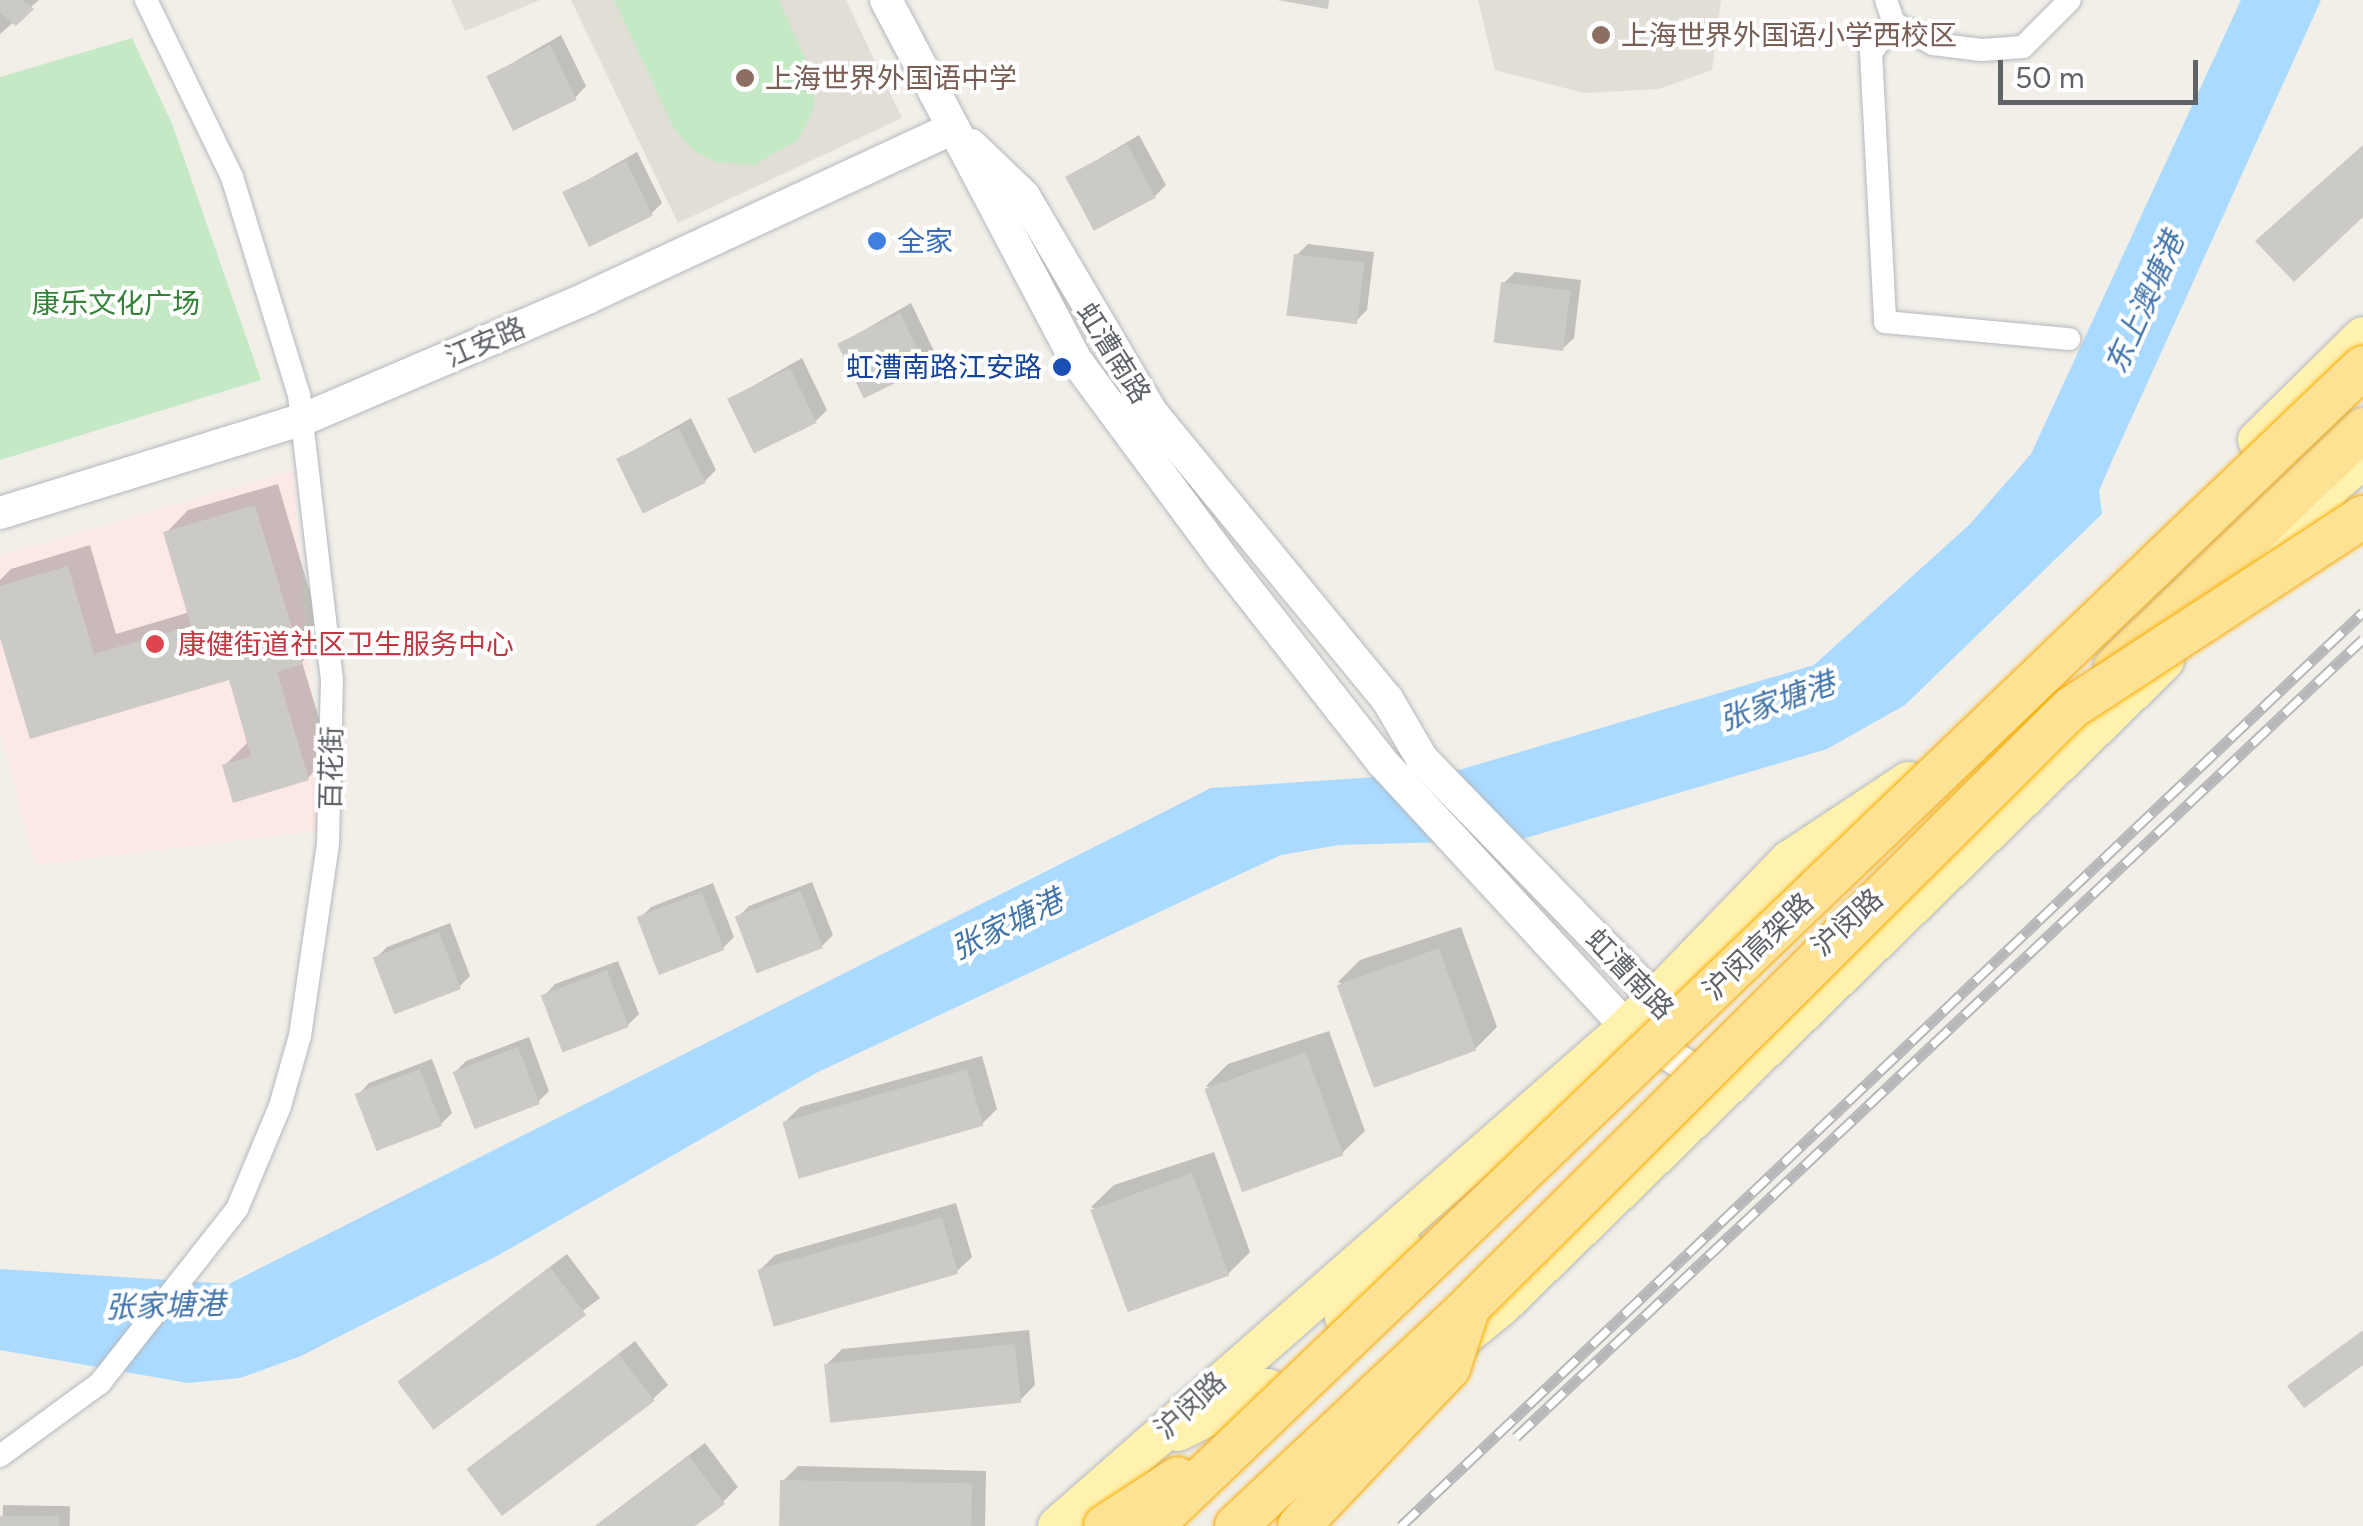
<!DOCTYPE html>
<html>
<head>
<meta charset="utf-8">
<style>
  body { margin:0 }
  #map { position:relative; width:2363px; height:1526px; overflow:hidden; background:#f1efe8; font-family:Figtree,"Noto Sans SC",sans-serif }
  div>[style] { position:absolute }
  .education>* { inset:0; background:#e1ded6 }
  .medical>* { inset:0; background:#fce8e6 }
  .green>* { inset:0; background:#c5e8c5 }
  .water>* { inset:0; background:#aadaff }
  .shadow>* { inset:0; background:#0003; transform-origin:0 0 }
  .building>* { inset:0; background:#cccac5; transform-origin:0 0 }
  .roads { filter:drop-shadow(0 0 2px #b5b8bc) drop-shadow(0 0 2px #b5b8bc) }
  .street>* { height:22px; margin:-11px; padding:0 11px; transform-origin:11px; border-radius:11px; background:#fff }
  .secondary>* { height:32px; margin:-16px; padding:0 16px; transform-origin:16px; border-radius:16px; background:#fff }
  .primary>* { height:38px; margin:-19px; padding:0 19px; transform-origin:19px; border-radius:19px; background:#fff2af }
  .highway>* { height:42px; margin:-21px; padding:0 21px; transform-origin:21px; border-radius:21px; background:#fde293 }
  .rail>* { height:11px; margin-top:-5.5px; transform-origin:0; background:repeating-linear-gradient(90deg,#fff 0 22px,#b6b7b8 0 44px); box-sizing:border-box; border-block:2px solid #b6b7b8 }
  .bridges { filter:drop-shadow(0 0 2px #f9ab00) drop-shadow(0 0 2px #f9ab00) }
  .highway-bridge>* { height:42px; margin:-21px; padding:0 21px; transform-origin:21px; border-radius:21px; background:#fde293 }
  .dots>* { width:28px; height:28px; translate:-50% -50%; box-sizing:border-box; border:5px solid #fff; border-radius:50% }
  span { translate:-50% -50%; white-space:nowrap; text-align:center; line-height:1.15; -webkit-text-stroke:8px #fff; paint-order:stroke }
  .education-label { font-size:28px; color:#785e54 }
  .left { translate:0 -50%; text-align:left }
  .shop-label { font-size:28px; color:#366cbe }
  .park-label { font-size:28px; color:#348238 }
  .street-label { font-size:28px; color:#5f6368 }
  .transit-label { font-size:28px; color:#164399 }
  .right { translate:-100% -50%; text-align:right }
  .health-label { font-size:28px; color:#be3a42 }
  .water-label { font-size:30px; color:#4174aa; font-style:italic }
  .scale { position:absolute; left:1998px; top:60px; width:200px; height:45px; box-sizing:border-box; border:5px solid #5f6368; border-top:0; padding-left:12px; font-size:30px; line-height:35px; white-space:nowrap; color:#5f6368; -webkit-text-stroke:8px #fff; paint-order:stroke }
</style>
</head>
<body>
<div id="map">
  <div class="education">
    <div style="clip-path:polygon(451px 0,540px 0,465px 31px)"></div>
    <div style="clip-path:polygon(571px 0,846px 0,902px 118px,678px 223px)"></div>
    <div style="clip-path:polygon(1478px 0,1721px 0,1712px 70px,1659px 89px,1584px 93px,1495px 70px)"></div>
  </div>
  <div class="medical">
    <div style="clip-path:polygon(292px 471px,324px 830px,36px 865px,0 731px,0 556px)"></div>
  </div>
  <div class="green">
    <div style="clip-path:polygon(614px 0,779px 0,815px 80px,814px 108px,798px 140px,754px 165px,716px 162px,694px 151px,673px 127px)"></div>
    <div style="clip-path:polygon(132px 38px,172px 124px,261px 380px,0 460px,0 77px)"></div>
  </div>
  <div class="water">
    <div style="clip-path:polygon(2241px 0,2321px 0,2111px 463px,2099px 491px,2102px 514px,1905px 705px,1827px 749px,1519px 840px,1339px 845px,1281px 855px,818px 1072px,497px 1256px,301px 1356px,240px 1378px,188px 1383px,0 1350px,0 1269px,229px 1284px,1211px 788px,1452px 772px,1814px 665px,1970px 524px,2031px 454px)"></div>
  </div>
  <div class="shadow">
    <div style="clip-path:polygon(0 0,39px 0,0 34px)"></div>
    <div style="clip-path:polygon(561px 35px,586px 86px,575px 98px,490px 76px)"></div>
    <div style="clip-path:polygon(1139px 135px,1166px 185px,1155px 196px,1068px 177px)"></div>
    <div style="clip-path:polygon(637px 152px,662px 203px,651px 214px,566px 192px)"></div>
    <div style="clip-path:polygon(1308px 244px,1374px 252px,1367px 310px,1356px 321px,1297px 255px)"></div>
    <div style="clip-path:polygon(1515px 272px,1581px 280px,1574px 338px,1562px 349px,1504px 283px)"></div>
    <div style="clip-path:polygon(911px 303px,936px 355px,925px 366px,840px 344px)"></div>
    <div style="clip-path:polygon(802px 358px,827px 410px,816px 421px,730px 399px)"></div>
    <div style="clip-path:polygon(691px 418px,716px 470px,705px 481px,619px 459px)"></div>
    <div style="clip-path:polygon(278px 484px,324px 640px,302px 662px,330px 755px,308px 778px,225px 765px,247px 743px,230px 677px,32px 736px,0 629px,0 580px,11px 569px,90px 545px,116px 634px,190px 612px,166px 533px,188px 510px)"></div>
    <div style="clip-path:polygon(812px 882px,833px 935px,822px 946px,738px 917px,749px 906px)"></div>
    <div style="clip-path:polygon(713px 883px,734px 937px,723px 948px,640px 918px,651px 907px)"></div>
    <div style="clip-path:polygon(450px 923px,470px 976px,459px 987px,376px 958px,387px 947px)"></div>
    <div style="clip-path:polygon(1461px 927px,1497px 1027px,1475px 1049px,1338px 982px,1360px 960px)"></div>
    <div style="clip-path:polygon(618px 961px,639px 1014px,628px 1025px,544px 996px,555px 984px)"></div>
    <div style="clip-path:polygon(1329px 1031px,1365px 1131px,1342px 1153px,1206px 1086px,1228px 1064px)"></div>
    <div style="clip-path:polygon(529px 1037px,549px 1091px,538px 1102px,455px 1072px,466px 1061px)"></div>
    <div style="clip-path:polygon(982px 1056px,997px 1109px,982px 1124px,785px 1122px,800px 1107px)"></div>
    <div style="clip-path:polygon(432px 1059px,452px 1113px,441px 1124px,358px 1095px,369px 1083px)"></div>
    <div style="clip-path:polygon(1214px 1152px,1250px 1252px,1228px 1274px,1091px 1207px,1114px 1185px)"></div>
    <div style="clip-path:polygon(956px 1203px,972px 1257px,956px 1272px,760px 1270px,775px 1255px)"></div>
    <div style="left:567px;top:1254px;width:55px;height:210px;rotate:53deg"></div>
    <div style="clip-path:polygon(1029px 1330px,1035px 1385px,1020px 1400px,827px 1364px,842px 1349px)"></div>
    <div style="clip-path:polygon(635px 1341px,668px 1385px,653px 1399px,469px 1469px)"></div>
    <div style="clip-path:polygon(705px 1443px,738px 1487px,723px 1502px,691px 1526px,595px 1526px)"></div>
    <div style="clip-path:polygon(798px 1466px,986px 1471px,985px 1526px,782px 1526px,782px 1482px)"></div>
    <div style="left:3px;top:1505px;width:67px;height:21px;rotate:1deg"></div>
  </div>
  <div class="building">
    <div style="clip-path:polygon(0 0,22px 0,34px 9px,16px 26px,0 13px)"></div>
    <div style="clip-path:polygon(1277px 0,1329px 0,1328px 9px)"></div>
    <div style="left:550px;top:45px;width:61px;height:71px;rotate:64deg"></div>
    <div style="left:1127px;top:144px;width:61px;height:70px;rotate:62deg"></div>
    <div style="clip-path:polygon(2363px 145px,2363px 217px,2294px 282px,2255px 241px)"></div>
    <div style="left:626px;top:161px;width:61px;height:71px;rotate:64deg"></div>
    <div style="left:1294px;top:254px;width:71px;height:62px;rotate:7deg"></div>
    <div style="left:1501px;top:282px;width:70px;height:61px;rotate:7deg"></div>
    <div style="left:900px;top:313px;width:61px;height:70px;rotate:64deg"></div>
    <div style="left:790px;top:368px;width:61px;height:70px;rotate:64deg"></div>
    <div style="left:679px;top:428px;width:61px;height:70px;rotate:64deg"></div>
    <div style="clip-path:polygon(255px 505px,303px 664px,277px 672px,309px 780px,233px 803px,222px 765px,251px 756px,229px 680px,30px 739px,0 638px,0 586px,68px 566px,94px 654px,191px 626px,163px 532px)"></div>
    <div style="left:801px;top:891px;width:61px;height:71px;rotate:69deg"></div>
    <div style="left:702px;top:892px;width:62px;height:70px;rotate:69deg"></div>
    <div style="left:439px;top:932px;width:61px;height:71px;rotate:69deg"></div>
    <div style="left:1439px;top:948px;width:109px;height:109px;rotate:70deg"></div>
    <div style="left:607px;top:970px;width:61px;height:71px;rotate:69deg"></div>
    <div style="left:518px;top:1047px;width:61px;height:70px;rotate:69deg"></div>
    <div style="left:1306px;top:1052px;width:110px;height:108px;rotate:70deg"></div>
    <div style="left:420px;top:1069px;width:61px;height:70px;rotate:69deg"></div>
    <div style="left:967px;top:1069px;width:59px;height:192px;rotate:74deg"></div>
    <div style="left:1192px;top:1173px;width:109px;height:108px;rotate:70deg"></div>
    <div style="left:942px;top:1217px;width:59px;height:192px;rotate:74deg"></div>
    <div style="left:550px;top:1267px;width:60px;height:191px;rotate:53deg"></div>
    <div style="clip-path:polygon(2363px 1330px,2363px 1365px,2304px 1408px,2287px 1386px)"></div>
    <div style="left:1015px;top:1344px;width:59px;height:192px;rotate:84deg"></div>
    <div style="left:619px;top:1354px;width:59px;height:191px;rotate:53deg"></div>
    <div style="clip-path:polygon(689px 1456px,725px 1504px,695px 1526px,596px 1526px)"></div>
    <div style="left:780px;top:1480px;width:192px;height:46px;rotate:1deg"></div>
    <div style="left:0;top:1516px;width:59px;height:10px"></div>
  </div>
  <div class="roads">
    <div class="street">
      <div style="left:1886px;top:0;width:24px;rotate:71deg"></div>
      <div style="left:1894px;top:23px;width:44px;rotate:28.3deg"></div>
      <div style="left:1933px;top:44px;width:49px;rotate:7deg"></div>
      <div style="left:1982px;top:50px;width:41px;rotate:-4.2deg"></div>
      <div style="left:2023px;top:47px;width:66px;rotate:-45deg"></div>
      <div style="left:1894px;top:23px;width:37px;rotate:128deg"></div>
      <div style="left:1871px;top:52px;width:270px;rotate:87deg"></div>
      <div style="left:1885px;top:322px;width:185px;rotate:5.3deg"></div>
      <div style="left:0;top:1456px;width:124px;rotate:-36.1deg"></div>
      <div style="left:100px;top:1383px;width:221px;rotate:-51.8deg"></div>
      <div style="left:237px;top:1209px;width:112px;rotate:-67.3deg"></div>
      <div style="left:280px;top:1106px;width:73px;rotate:-74.1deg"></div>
      <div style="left:300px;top:1036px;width:195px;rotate:-81.7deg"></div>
      <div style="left:328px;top:843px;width:163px;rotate:-88.6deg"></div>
      <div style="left:332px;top:680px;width:287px;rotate:-96.6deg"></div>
      <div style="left:299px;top:395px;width:228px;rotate:-107.1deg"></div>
      <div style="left:232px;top:177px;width:197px;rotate:-115.9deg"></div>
    </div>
    <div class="secondary">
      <div style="left:886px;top:0;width:406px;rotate:62.2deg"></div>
      <div style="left:1075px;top:359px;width:249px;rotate:53.5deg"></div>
      <div style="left:1223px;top:559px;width:259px;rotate:51.9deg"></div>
      <div style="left:1383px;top:763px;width:359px;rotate:47.3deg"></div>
      <div style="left:1627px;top:1027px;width:111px;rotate:33.3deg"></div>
      <div style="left:971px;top:145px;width:74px;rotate:43.9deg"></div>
      <div style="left:1024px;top:196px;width:251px;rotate:59.5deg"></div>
      <div style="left:1151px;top:412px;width:372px;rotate:50.6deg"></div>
      <div style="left:1387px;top:699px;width:69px;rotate:59.7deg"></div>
      <div style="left:1422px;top:759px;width:360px;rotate:45.8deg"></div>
      <div style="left:0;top:513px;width:318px;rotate:-17.2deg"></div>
      <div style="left:304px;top:419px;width:308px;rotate:-23.1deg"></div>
      <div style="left:587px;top:298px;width:404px;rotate:-24.9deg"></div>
    </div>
    <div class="primary">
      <div style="left:2257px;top:440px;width:148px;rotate:-44.5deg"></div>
      <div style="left:2319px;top:498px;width:59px;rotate:-41.6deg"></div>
      <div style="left:2245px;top:585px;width:127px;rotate:-48.2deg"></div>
      <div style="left:1344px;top:1317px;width:92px;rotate:-50.8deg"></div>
      <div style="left:1448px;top:1350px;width:68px;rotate:-39.1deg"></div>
      <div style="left:1501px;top:1307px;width:926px;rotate:-44.21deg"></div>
      <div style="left:1178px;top:1432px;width:100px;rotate:-26.1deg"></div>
      <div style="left:1057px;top:1526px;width:758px;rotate:-41.2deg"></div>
      <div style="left:1627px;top:1027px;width:233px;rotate:-45.9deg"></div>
      <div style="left:1789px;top:860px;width:143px;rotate:-33.6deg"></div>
    </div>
    <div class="highway">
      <div style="left:2115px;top:667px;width:344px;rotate:-43.8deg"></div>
    </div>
  </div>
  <div class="rail">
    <div style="left:1516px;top:1437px;width:1164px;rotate:-43.29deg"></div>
    <div style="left:1401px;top:1526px;width:1327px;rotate:-43.53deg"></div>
  </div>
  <div class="bridges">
    <div class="highway-bridge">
      <div style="left:1105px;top:1526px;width:87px;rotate:-33.3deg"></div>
      <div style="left:1152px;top:1526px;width:1676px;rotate:-43.74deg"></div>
      <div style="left:1236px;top:1526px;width:321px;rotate:-43.2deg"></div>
      <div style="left:1470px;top:1306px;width:848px;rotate:-44.86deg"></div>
      <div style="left:2071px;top:708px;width:349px;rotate:-33.2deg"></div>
      <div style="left:1299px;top:1526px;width:218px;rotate:-46.5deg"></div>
      <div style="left:1449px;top:1368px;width:61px;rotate:-71.9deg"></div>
    </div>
  </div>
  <div class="dots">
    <div style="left:1601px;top:35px;background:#8d6e63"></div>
    <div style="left:745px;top:78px;background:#8d6e63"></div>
    <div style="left:877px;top:241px;background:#3f7fe0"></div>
    <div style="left:1062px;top:367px;background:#1a4fb4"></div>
    <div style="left:155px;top:644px;background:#e0444e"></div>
  </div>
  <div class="education-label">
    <span class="left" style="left:1621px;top:35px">上海世界外国语小学西校区</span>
    <span class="left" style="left:765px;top:78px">上海世界外国语中学</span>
  </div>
  <div class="shop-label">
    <span class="left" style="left:897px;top:241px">全家</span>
  </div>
  <div class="park-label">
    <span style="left:116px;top:303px">康乐文化广场</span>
  </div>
  <div class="street-label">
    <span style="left:485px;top:342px;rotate:-23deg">江安路</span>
    <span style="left:1114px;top:353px;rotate:58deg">虹漕南路</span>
    <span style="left:331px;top:768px;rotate:-89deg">百花街</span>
    <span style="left:1847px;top:922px;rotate:-42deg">沪闵路</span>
    <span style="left:1758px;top:946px;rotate:-44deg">沪闵高架路</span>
    <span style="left:1630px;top:974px;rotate:46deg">虹漕南路</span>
    <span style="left:1190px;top:1405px;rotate:-42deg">沪闵路</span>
  </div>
  <div class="transit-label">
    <span class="right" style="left:1042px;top:367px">虹漕南路江安路</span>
  </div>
  <div class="health-label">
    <span class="left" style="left:178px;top:644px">康健街道社区卫生服务中心</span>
  </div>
  <div class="water-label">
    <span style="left:2145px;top:303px;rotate:-66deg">东上澳塘港</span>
    <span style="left:1777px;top:702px;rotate:-19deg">张家塘港</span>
    <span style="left:1007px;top:925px;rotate:-26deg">张家塘港</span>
    <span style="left:165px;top:1306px;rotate:-2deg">张家塘港</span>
  </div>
  <div class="scale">50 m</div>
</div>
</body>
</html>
